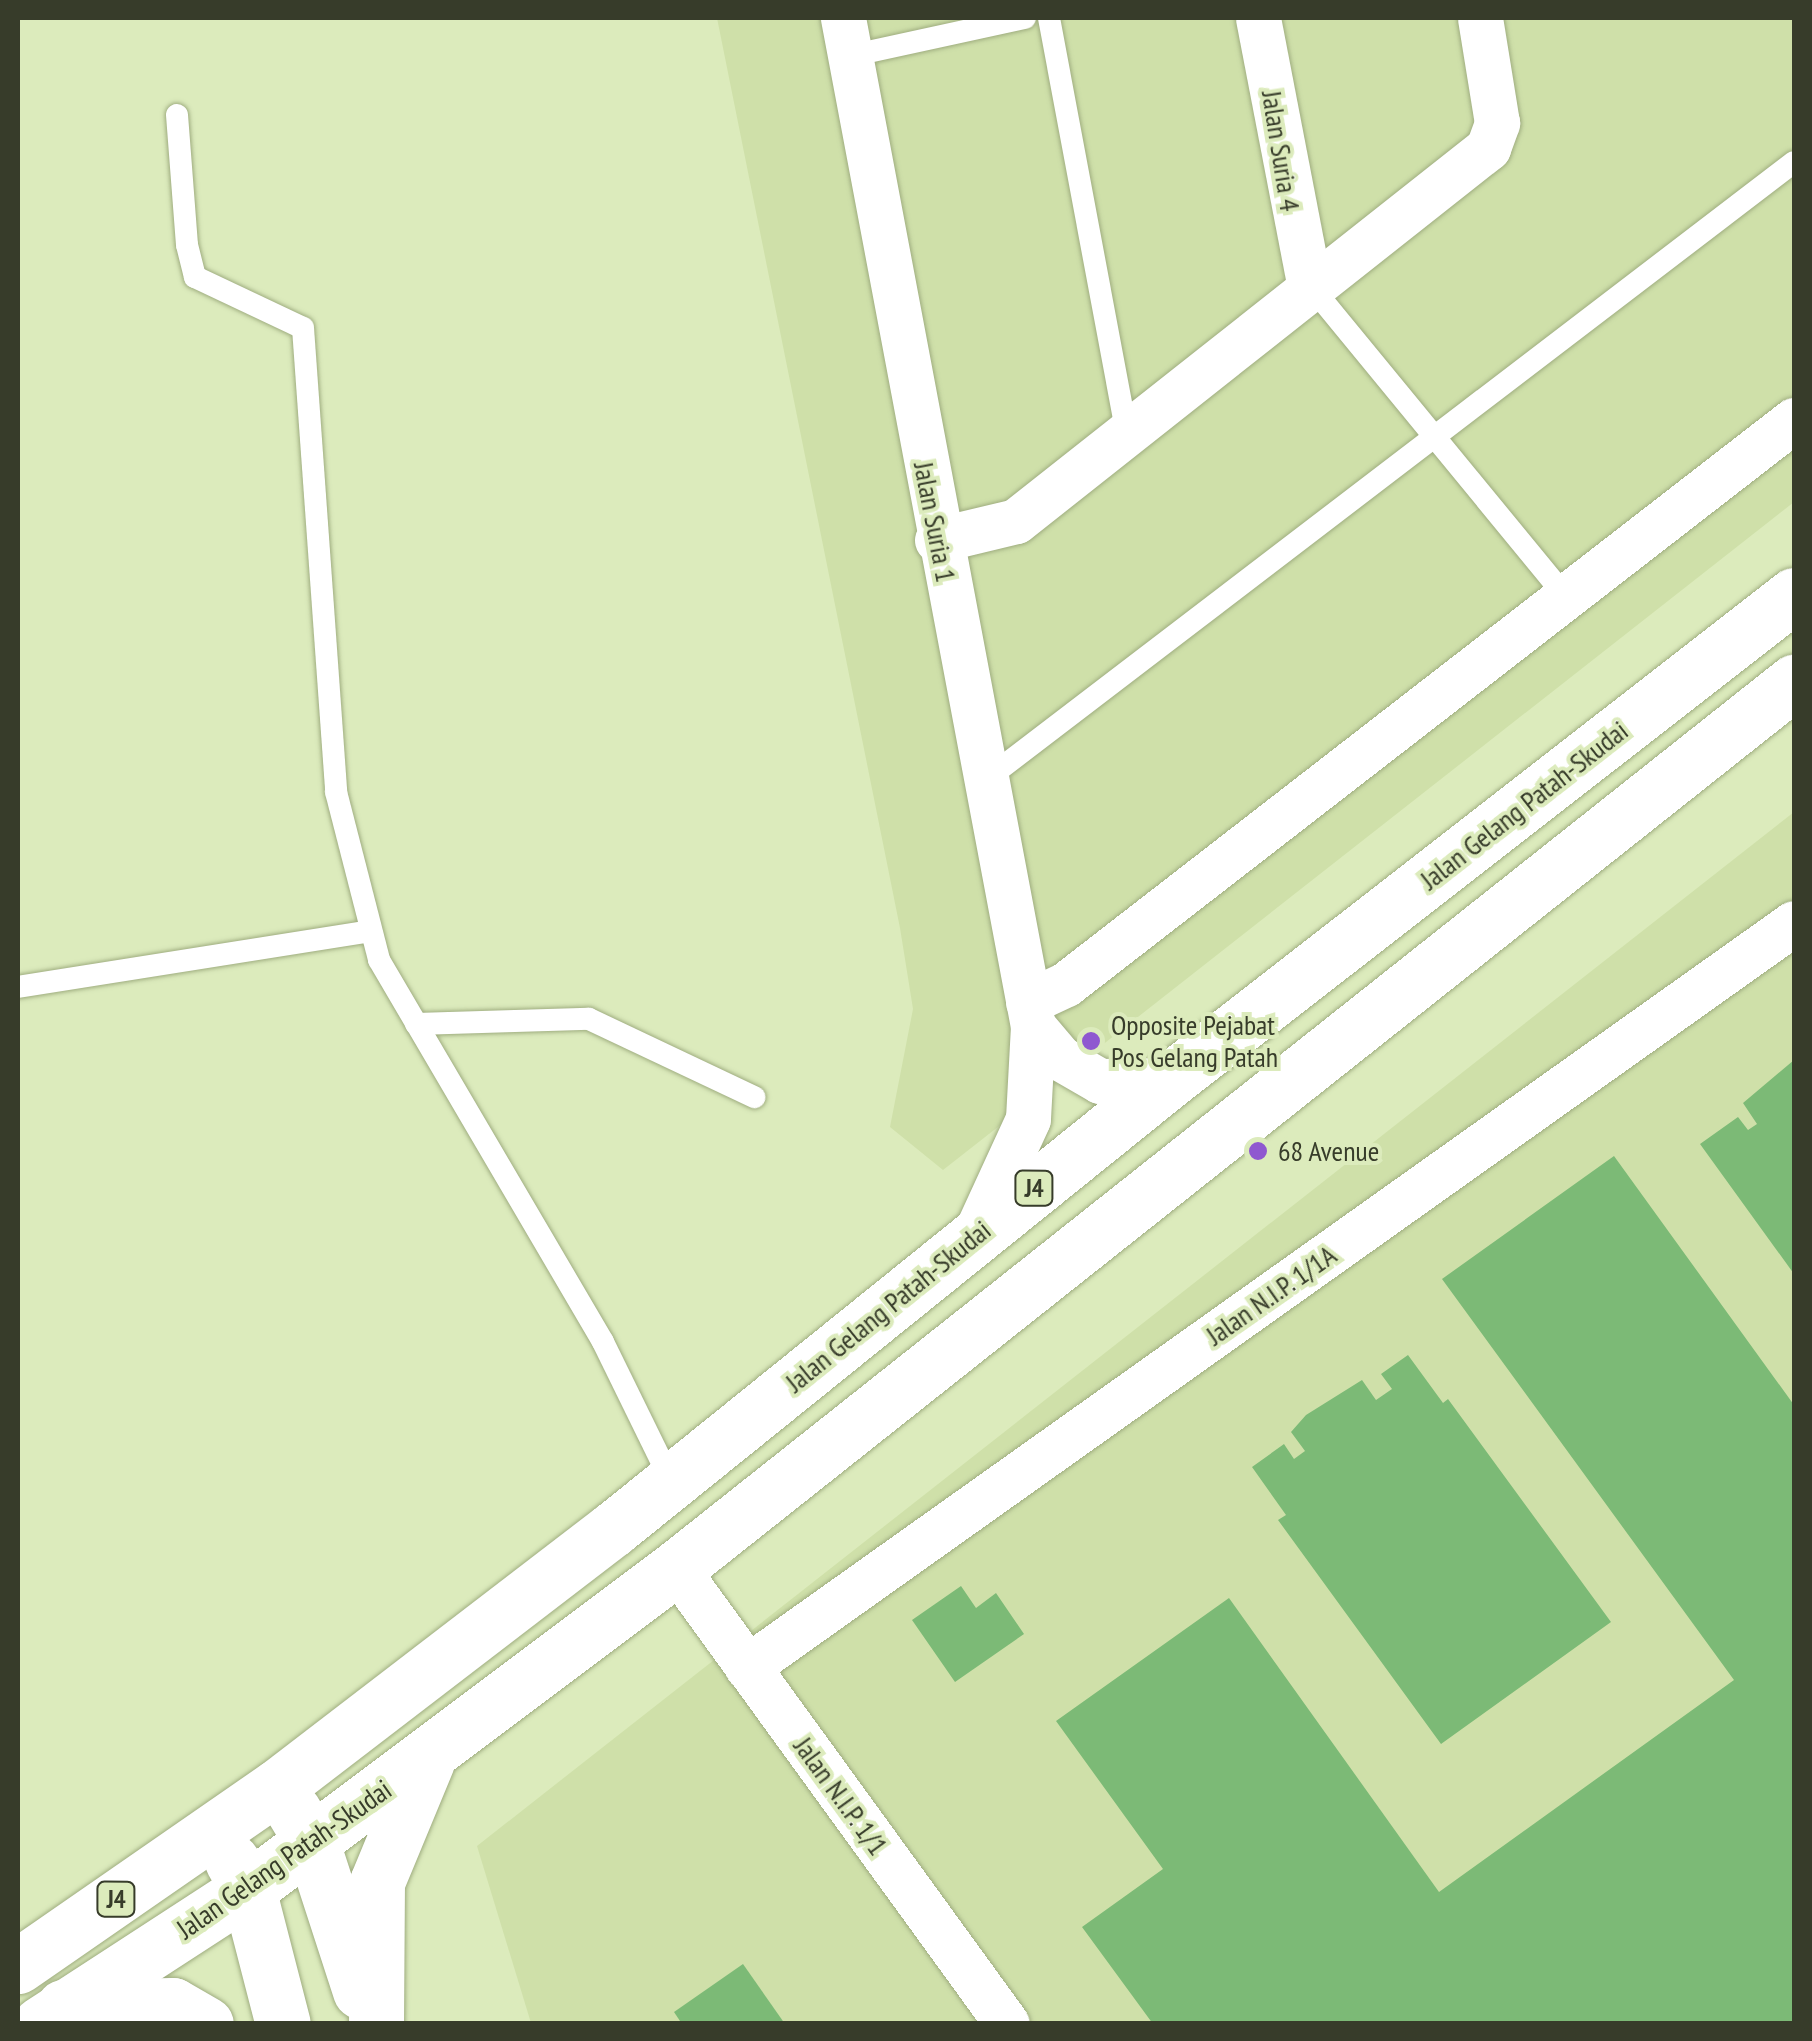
<!DOCTYPE html>
<html>
<head>
<meta charset="utf-8">
<style>
  body { margin:0 }
  #map { position:relative; width:1812px; height:2041px; overflow:hidden; background:#dcebbc; font-family:"PT Sans Narrow",sans-serif }
  div>[style] { position:absolute }
  .built>* { inset:0; background:#cfe0a9 }
  .building>* { inset:0; background:#7cba76 }
  .roads { filter:drop-shadow(0 0 2px #9fad80) drop-shadow(0 0 2px #9fad80) }
  .lane>* { height:22px; margin:-11px; padding:0 11px; transform-origin:11px; border-radius:11px; background:#fff }
  .street>* { height:45px; margin:-22.5px; padding:0 22.5px; transform-origin:22.5px; border-radius:22.5px; background:#fff }
  .primary>* { height:55px; margin:-27.5px; padding:0 27.5px; transform-origin:27.5px; border-radius:27.5px; background:#fff }
  .dots>* { width:28px; height:28px; translate:-50% -50%; box-sizing:border-box; border:5px solid #dcebbc; border-radius:50% }
  span { translate:-50% -50%; white-space:nowrap; text-align:center; line-height:1.15; -webkit-text-stroke:8px #dcebbc; paint-order:stroke }
  .shield-label span { padding:2px 8px; background:#dcebbc; border:2px solid; border-radius:8px; -webkit-text-stroke-width:0 }
  .shield-label { font-size:25px; color:#373c2a; font-weight:700 }
  .street-label { font-size:28px; color:#373c2a }
  .poi-label { font-size:28px; color:#373c2a }
  .left { translate:0 -50%; text-align:left }
  .frame { position:absolute; inset:0; border:20px solid #373c2a; pointer-events:none }
</style>
</head>
<body>
<div id="map">
  <div class="built">
    <div style="clip-path:polygon(717px 18px,1794px 18px,1794px 502px,943px 1170px,890px 1127px,913px 1009px,900px 928px)"></div>
    <div style="clip-path:polygon(1794px 812px,1794px 2023px,531px 2023px,477px 1846px)"></div>
  </div>
  <div class="building">
    <div style="clip-path:polygon(1794px 1060px,1794px 1274px,1700px 1144px,1738px 1117px,1748px 1130px,1757px 1124px,1743px 1103px)"></div>
    <div style="clip-path:polygon(1614px 1156px,1794px 1405px,1794px 2024px,1153px 2024px,1082px 1927px,1163px 1869px,1056px 1721px,1229px 1598px,1439px 1892px,1734px 1680px,1442px 1279px)"></div>
    <div style="clip-path:polygon(1408px 1355px,1443px 1403px,1448px 1399px,1611px 1622px,1441px 1744px,1278px 1520px,1286px 1515px,1252px 1467px,1284px 1444px,1294px 1459px,1305px 1451px,1291px 1432px,1306px 1415px,1362px 1380px,1376px 1400px,1392px 1389px,1381px 1374px)"></div>
    <div style="clip-path:polygon(961px 1586px,976px 1608px,996px 1593px,1024px 1634px,955px 1682px,912px 1620px)"></div>
    <div style="clip-path:polygon(743px 1964px,785px 2024px,682px 2024px,674px 2012px)"></div>
  </div>
  <div class="roads">
    <div class="lane">
      <div style="left:1049px;top:18px;width:422px;rotate:79.4deg"></div>
      <div style="left:850px;top:56px;width:179px;rotate:-12.3deg"></div>
      <div style="left:177px;top:115px;width:130px;rotate:85.6deg"></div>
      <div style="left:187px;top:245px;width:33px;rotate:76deg"></div>
      <div style="left:195px;top:277px;width:119px;rotate:25.3deg"></div>
      <div style="left:303px;top:328px;width:465px;rotate:85.9deg"></div>
      <div style="left:336px;top:792px;width:173px;rotate:75.6deg"></div>
      <div style="left:379px;top:960px;width:443px;rotate:59.6deg"></div>
      <div style="left:603px;top:1342px;width:157px;rotate:63.9deg"></div>
      <div style="left:1309px;top:284px;width:406px;rotate:50.6deg"></div>
      <div style="left:984px;top:781px;width:1019px;rotate:-37.39deg"></div>
      <div style="left:18px;top:987px;width:357px;rotate:-9deg"></div>
      <div style="left:416px;top:1024px;width:173px;rotate:-1.7deg"></div>
      <div style="left:589px;top:1019px;width:183px;rotate:25.3deg"></div>
    </div>
    <div class="street">
      <div style="left:843px;top:18px;width:1026px;rotate:79.33deg"></div>
      <div style="left:1033px;top:1026px;width:93px;rotate:93.1deg"></div>
      <div style="left:1028px;top:1119px;width:127px;rotate:114.7deg"></div>
      <div style="left:1258px;top:18px;width:271px;rotate:79.1deg"></div>
      <div style="left:937px;top:540px;width:81px;rotate:-13.5deg"></div>
      <div style="left:1016px;top:521px;width:602px;rotate:-38.32deg"></div>
      <div style="left:1488px;top:148px;width:27px;rotate:-70deg"></div>
      <div style="left:1497px;top:123px;width:106px;rotate:-99.2deg"></div>
      <div style="left:1028px;top:1002px;width:42px;rotate:-25.3deg"></div>
      <div style="left:1066px;top:984px;width:921px;rotate:-37.77deg"></div>
      <div style="left:1033px;top:1026px;width:42px;rotate:49.8deg"></div>
      <div style="left:1060px;top:1058px;width:46px;rotate:29.9deg"></div>
      <div style="left:1100px;top:1081px;width:70px;rotate:-0.8deg"></div>
      <div style="left:676px;top:1568px;width:563px;rotate:54.02deg"></div>
      <div style="left:747px;top:1667px;width:1284px;rotate:-35.4deg"></div>
    </div>
    <div class="primary">
      <div style="left:293px;top:1810px;width:35px;rotate:59deg"></div>
      <div style="left:311px;top:1840px;width:159px;rotate:72deg"></div>
      <div style="left:232px;top:1861px;width:32px;rotate:60deg"></div>
      <div style="left:248px;top:1889px;width:139px;rotate:75.5deg"></div>
      <div style="left:18px;top:1966px;width:316px;rotate:-34.7deg"></div>
      <div style="left:278px;top:1786px;width:422px;rotate:-37.5deg"></div>
      <div style="left:613px;top:1529px;width:715px;rotate:-38.87deg"></div>
      <div style="left:1170px;top:1080px;width:790px;rotate:-37.86deg"></div>
      <div style="left:63px;top:2007px;width:110px;rotate:-1deg"></div>
      <div style="left:173px;top:2005px;width:38px;rotate:30deg"></div>
      <div style="left:40px;top:2024px;width:248px;rotate:-33deg"></div>
      <div style="left:248px;top:1889px;width:535px;rotate:-36.87deg"></div>
      <div style="left:676px;top:1568px;width:1427px;rotate:-38.4deg"></div>
      <div style="left:376px;top:2024px;width:142px;rotate:-89.6deg"></div>
      <div style="left:377px;top:1882px;width:131px;rotate:-67.5deg"></div>
    </div>
  </div>
  <div class="dots">
    <div style="left:1091px;top:1041px;background:#8f58d0"></div>
    <div style="left:1258px;top:1151px;background:#8f58d0"></div>
  </div>
  <div class="shield-label">
    <span style="left:1034px;top:1188px">J4</span>
    <span style="left:116px;top:1899px">J4</span>
  </div>
  <div class="street-label">
    <span style="left:1281px;top:151px;rotate:81deg">Jalan Suria 4</span>
    <span style="left:935px;top:522px;rotate:79deg">Jalan Suria 1</span>
    <span style="left:1524px;top:805px;rotate:-38deg">Jalan Gelang Patah-Skudai</span>
    <span style="left:1271px;top:1295px;rotate:-35deg">Jalan N.I.P. 1/1A</span>
    <span style="left:888px;top:1306px;rotate:-39deg">Jalan Gelang Patah-Skudai</span>
    <span style="left:841px;top:1796px;rotate:54deg">Jalan N.I.P. 1/1</span>
    <span style="left:284px;top:1859px;rotate:-35deg">Jalan Gelang Patah-Skudai</span>
  </div>
  <div class="poi-label">
    <span class="left" style="left:1111px;top:1041px">Opposite Pejabat<br>Pos Gelang Patah</span>
    <span class="left" style="left:1278px;top:1151px">68 Avenue</span>
  </div>
  <div class="frame"></div>
</div>
</body>
</html>
